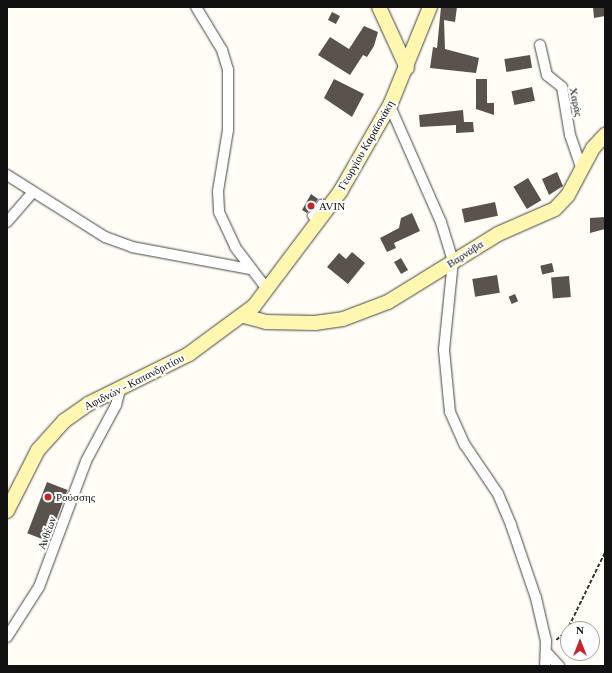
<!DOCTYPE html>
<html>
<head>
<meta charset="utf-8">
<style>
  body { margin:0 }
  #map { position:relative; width:612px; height:673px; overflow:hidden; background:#fffdf5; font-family:Georgia,serif }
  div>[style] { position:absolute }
  .building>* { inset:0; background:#5a524d; transform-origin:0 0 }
  .path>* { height:1.5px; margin-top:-0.75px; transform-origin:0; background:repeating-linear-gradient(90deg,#333 0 4px,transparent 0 6px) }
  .roads { filter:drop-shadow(0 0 1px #444) drop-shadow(0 0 1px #444) }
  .lane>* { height:5px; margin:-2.5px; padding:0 2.5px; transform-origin:2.5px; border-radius:2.5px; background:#fff }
  .street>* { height:10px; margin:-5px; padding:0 5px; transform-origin:5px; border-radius:5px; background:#fff }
  .secondary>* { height:14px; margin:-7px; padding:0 7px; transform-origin:7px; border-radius:7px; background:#fff6b0 }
  .dots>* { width:11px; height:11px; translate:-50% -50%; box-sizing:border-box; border:2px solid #fff; border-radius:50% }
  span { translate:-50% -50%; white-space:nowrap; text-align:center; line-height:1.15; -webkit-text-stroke:4px #fff; paint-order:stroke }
  .street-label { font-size:11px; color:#111 }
  .poi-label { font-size:11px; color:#111 }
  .left { translate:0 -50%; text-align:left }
  .frame { position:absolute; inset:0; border:8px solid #111; pointer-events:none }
  .north { position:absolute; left:560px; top:621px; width:40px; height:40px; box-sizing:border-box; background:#fff; border:1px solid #a0a0a0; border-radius:50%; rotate:0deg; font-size:11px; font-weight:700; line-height:16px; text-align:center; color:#111 }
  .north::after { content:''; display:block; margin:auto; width:14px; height:18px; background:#c4262e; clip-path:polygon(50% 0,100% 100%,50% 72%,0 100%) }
</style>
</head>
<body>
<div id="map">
  <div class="building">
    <div style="clip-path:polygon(441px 7px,457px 7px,455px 22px,444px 20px,445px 49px,479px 58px,476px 73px,430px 68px,433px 47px,437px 48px)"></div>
    <div style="clip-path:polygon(593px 7px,605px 7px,605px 16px,594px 18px)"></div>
    <div style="left:332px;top:12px;width:9px;height:9px;rotate:27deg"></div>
    <div style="clip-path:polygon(364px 26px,378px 32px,374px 46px,367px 57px,363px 55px,350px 75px,318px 55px,330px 37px,349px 49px)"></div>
    <div style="left:530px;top:55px;width:13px;height:26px;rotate:81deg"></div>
    <div style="clip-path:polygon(334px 79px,364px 94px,352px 117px,324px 98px)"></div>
    <div style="clip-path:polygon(476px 79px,487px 79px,487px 103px,494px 103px,494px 115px,476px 109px)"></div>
    <div style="left:532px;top:87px;width:14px;height:21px;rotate:78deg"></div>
    <div style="clip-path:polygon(463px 110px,464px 122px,473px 122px,474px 132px,456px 133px,456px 125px,420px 127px,419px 115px)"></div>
    <div style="clip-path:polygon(557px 172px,563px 186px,549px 195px,542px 179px)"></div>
    <div style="left:528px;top:178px;width:26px;height:17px;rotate:59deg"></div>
    <div style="clip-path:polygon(311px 194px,318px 199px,307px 213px,302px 210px)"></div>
    <div style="left:495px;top:202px;width:14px;height:34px;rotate:78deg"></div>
    <div style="clip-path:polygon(412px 213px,420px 231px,394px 243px,396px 248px,387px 252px,380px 238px,399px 228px,401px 218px)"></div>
    <div style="clip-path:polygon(605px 217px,605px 229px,590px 233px,590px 218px)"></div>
    <div style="clip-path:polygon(352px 252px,365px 263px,348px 284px,327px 267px,339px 253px,346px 259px)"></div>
    <div style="left:401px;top:258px;width:14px;height:8px;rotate:60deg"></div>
    <div style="left:552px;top:263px;width:9px;height:12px;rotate:77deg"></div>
    <div style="left:497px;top:275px;width:18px;height:25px;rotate:81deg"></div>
    <div style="left:569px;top:276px;width:21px;height:18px;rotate:85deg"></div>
    <div style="left:515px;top:294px;width:8px;height:7px;rotate:67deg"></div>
    <div style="left:47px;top:482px;width:22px;height:55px;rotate:21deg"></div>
  </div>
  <div class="path">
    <div style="left:556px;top:640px;width:13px;rotate:-39deg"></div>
    <div style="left:566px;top:632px;width:89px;rotate:-64deg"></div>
  </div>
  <div class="roads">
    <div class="lane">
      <div style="left:313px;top:221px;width:7px;rotate:-117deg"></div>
      <div style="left:310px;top:215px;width:16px;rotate:-52deg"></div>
      <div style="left:320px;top:202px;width:7px"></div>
    </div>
    <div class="street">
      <div style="left:196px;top:7px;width:50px;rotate:58.8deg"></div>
      <div style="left:222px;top:50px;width:21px;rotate:73deg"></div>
      <div style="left:228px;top:70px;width:60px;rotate:90deg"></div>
      <div style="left:228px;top:130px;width:62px;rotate:99.3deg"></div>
      <div style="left:218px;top:191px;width:21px;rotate:87deg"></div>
      <div style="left:219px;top:212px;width:38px;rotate:65deg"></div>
      <div style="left:235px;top:247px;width:53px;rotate:52.7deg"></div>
      <div style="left:540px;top:45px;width:31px;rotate:77deg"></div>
      <div style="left:547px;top:75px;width:19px;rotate:39deg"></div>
      <div style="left:562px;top:87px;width:49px;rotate:80.5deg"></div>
      <div style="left:570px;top:135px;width:37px;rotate:71deg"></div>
      <div style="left:390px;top:106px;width:127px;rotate:66.3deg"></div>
      <div style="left:441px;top:222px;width:41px;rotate:72.9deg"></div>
      <div style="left:453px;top:261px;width:89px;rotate:95.8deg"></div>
      <div style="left:444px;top:350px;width:62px;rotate:84.5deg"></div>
      <div style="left:450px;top:412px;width:36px;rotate:66deg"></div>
      <div style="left:465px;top:445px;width:59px;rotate:56deg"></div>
      <div style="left:498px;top:494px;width:34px;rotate:67deg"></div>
      <div style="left:511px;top:525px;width:77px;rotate:71.1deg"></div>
      <div style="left:536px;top:598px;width:44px;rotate:76.9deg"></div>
      <div style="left:546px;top:641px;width:25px;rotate:92deg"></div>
      <div style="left:7px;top:175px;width:116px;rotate:32.3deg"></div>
      <div style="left:105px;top:237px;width:29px;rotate:20deg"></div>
      <div style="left:132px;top:247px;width:119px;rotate:10.6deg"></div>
      <div style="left:7px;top:222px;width:38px;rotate:-49deg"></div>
      <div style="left:7px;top:637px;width:59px;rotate:-57.4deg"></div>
      <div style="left:39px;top:587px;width:134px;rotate:-69.5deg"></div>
      <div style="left:86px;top:461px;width:64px;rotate:-61.8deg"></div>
      <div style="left:116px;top:405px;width:16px;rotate:-75deg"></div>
      <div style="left:547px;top:653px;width:18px;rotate:47deg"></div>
    </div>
    <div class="secondary">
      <div style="left:379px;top:7px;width:67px;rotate:65.3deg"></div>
      <div style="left:244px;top:316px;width:23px;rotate:15deg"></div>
      <div style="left:266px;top:322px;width:49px;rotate:1.2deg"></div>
      <div style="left:315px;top:323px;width:28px;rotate:-8deg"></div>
      <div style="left:343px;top:319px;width:48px;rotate:-20.7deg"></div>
      <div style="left:388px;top:302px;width:129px;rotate:-31.7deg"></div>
      <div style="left:498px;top:234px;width:62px;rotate:-23.7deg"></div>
      <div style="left:555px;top:209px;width:19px;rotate:-47deg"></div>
      <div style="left:568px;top:195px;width:53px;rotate:-62deg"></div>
      <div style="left:593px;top:148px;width:18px;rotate:-47deg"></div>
      <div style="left:7px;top:511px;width:68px;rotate:-63.1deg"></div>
      <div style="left:38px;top:450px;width:39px;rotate:-48deg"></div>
      <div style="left:64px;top:421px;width:29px;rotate:-35deg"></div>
      <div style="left:88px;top:404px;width:113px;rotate:-26.3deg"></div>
      <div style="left:189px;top:354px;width:81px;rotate:-36.4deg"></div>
      <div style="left:254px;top:306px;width:143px;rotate:-53deg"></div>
      <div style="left:340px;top:192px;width:103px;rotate:-60.2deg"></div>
      <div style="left:391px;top:103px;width:104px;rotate:-67.9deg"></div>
    </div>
  </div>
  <div class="dots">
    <div style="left:311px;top:206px;background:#c4262e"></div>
    <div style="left:48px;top:497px;background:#c4262e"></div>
  </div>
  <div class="street-label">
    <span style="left:576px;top:102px;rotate:78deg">Χαράς</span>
    <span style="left:366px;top:145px;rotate:-60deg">Γεωργίου Καραϊσκάκη</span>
    <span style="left:465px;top:254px;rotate:-33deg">Βαρνάβα</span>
    <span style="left:134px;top:382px;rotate:-27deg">Αφιδνών - Καπανδριτίου</span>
    <span style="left:47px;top:533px;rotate:-70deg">Ανθέων</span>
  </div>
  <div class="poi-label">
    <span class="left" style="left:319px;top:206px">AVIN</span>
    <span class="left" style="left:56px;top:497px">Ρούσσης</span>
  </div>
  <div class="frame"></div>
  <div class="north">N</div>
</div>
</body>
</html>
